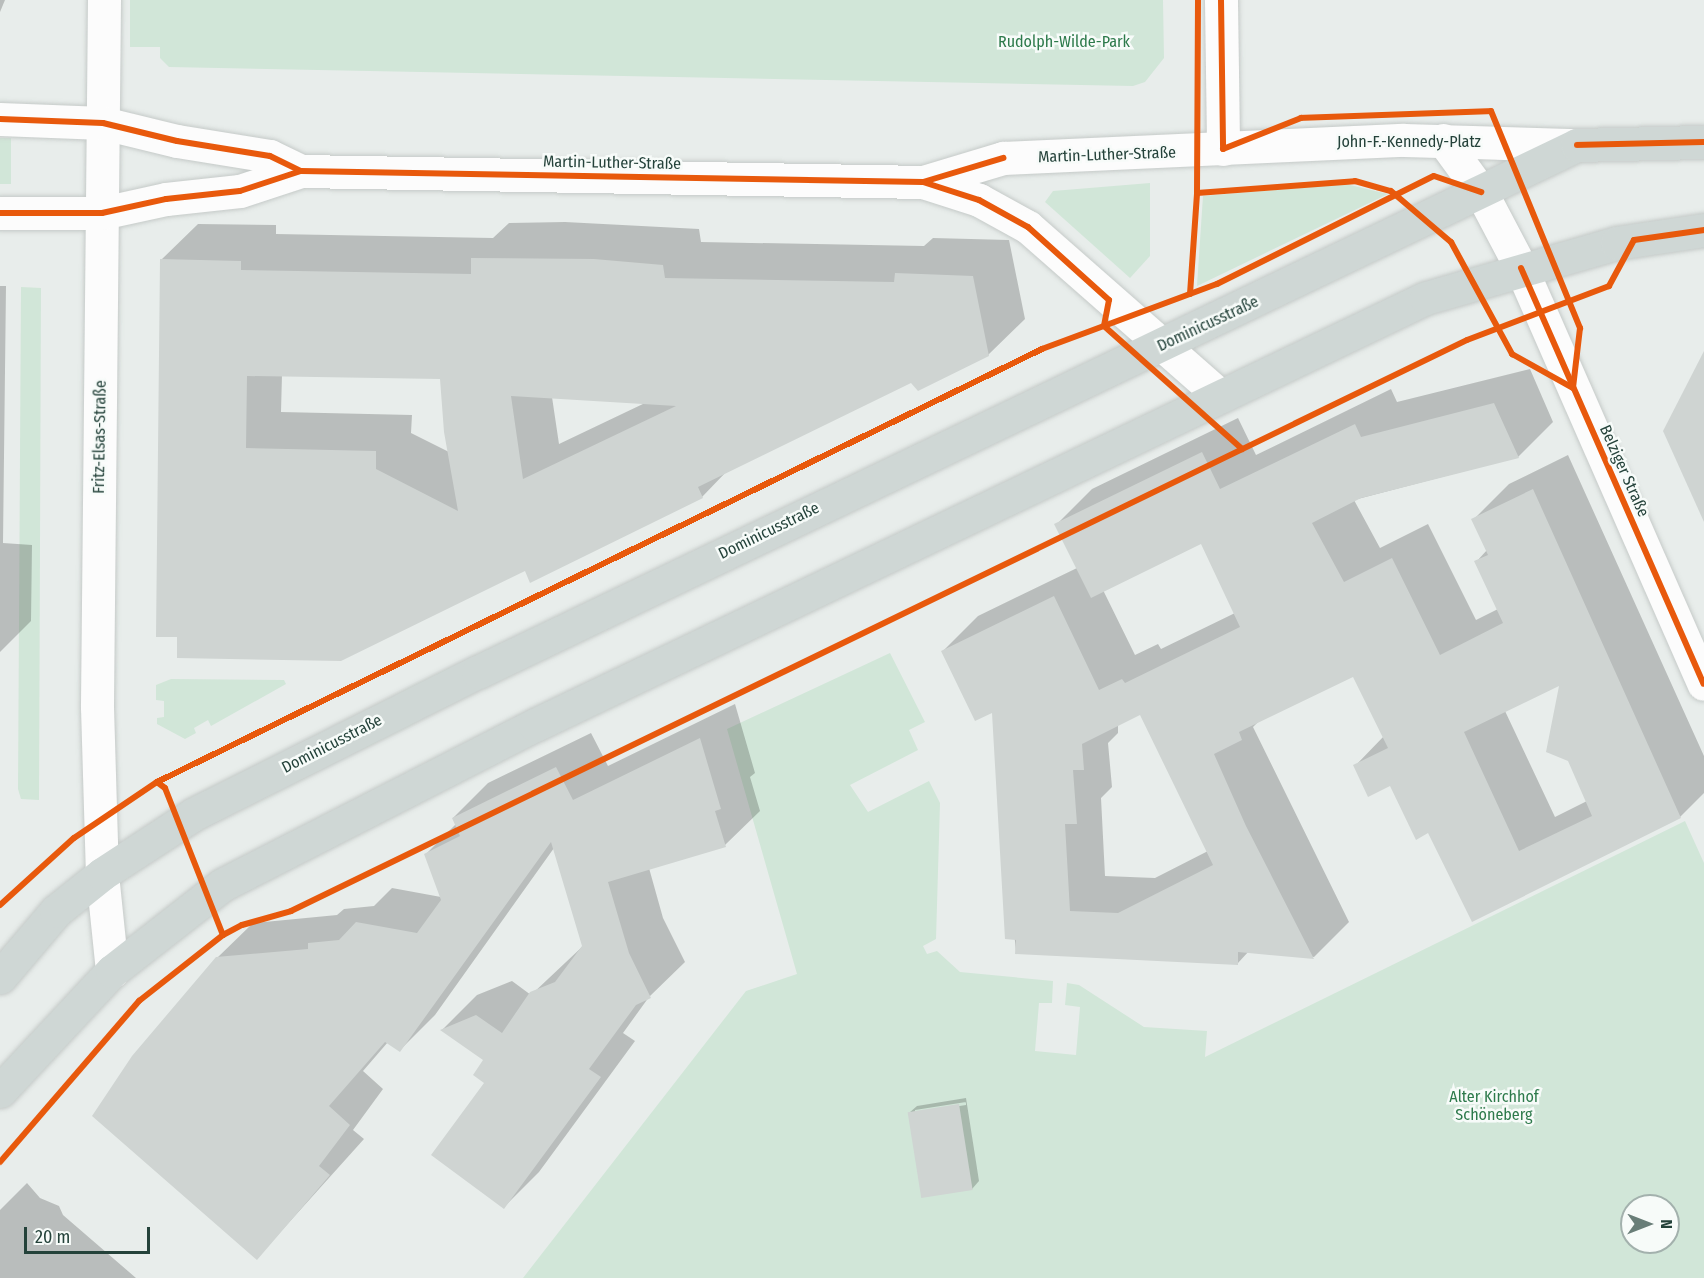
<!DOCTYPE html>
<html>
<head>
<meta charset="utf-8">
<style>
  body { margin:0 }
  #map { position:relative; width:1704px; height:1278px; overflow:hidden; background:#e8edeb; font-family:"Fira Sans Condensed",sans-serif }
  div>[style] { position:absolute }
  .green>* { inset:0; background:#d1e6d8; transform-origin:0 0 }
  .shadow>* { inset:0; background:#0003 }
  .building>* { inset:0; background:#cfd4d2; transform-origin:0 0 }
  .roads { filter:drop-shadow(0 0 2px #c5cac8) drop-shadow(0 0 2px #c5cac8) }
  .minor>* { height:33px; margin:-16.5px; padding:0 16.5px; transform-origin:16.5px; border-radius:16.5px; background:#fcfcfc }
  .tertiary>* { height:33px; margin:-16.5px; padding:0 16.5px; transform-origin:16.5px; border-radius:16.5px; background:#fcfcfc }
  .primary>* { height:33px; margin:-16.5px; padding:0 16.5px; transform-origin:16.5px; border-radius:16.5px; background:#cfd7d5 }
  .cycleway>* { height:6px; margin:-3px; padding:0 3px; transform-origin:3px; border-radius:3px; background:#e8590c }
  span { translate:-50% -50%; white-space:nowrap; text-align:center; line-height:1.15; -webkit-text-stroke:5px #f7fbf9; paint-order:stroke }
  .park-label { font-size:16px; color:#2d7a4b }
  .street-label { font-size:16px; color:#24423a }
  .north { position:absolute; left:1620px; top:1194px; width:60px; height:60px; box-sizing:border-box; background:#f7fbf9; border:2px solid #a3b1ad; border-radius:50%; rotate:90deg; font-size:16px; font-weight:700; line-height:24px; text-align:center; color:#24423a }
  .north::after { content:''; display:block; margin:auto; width:21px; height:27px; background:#697e78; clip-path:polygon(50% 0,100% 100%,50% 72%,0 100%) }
  .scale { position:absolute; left:24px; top:1227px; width:126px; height:27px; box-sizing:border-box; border:3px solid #24423a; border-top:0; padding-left:8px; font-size:18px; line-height:21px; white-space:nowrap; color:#24423a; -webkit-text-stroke:4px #f7fbf9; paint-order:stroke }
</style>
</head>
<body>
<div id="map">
  <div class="green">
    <div style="clip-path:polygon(130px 0,1163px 0,1164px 58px,1145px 82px,1133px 86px,169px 67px,160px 58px,160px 47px,130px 47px)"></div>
    <div style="left:0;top:138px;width:11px;height:46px"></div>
    <div style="clip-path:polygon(1150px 183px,1150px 256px,1130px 278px,1045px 202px,1053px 191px)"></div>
    <div style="clip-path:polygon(1346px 184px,1388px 194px,1197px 286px,1203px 196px)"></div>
    <div style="clip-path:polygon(21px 287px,41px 288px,39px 800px,21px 799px,18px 789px)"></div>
    <div style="clip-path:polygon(evenodd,890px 653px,925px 722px,909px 730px,918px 750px,850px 785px,868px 812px,929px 781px,940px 803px,936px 939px,923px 946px,927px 954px,937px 951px,960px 972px,1053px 981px,1052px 1003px,1039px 1003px,1035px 1051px,1076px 1055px,1080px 1007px,1065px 1005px,1067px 983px,1079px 985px,1144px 1027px,1207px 1031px,1205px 1057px,1685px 821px,1704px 863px,1704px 1278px,523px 1278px,746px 991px,797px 974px,727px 729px,890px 653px,1632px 1206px,1668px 1206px,1668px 1242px,1632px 1242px,1632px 1206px)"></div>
    <div style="clip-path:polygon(171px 679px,284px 680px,286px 684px,211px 726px,208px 720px,194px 728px,196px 733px,185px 739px,157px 724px,157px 718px,164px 717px,164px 701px,156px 700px,156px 685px)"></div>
  </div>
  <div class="shadow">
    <div style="clip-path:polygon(0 0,5px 0,0 12px)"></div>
    <div style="clip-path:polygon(evenodd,565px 222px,699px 229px,701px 242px,924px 246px,933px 238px,1009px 240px,1025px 319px,988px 355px,912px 381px,728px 470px,702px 497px,526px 569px,178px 656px,161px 260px,198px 224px,276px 225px,276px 234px,493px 238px,509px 223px,565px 222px,282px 375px,441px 378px,449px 452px,411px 433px,412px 415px,281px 412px,282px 375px,565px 222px,552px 397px,645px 403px,559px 444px,552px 397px)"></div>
    <div style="clip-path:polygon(0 286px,6px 286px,3px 543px,32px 545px,31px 621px,0 652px)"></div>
    <div style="clip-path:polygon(evenodd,1530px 369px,1553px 422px,1518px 457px,1354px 500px,1380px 548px,1428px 524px,1476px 620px,1498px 609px,1476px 562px,1487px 550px,1473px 520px,1509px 484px,1568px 455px,1704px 756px,1704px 793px,1680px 817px,1472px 920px,1429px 831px,1391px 784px,1355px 766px,1384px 736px,1354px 675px,1260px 720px,1253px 727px,1349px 922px,1314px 957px,1249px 951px,1238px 963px,1016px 952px,993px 711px,943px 651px,978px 616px,1077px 568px,1056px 525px,1092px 489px,1238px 418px,1256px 455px,1391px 389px,1397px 402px,1530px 369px,1202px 542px,1235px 613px,1161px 649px,1158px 644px,1135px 655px,1103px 590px,1202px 542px,1530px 369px,1561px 683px,1587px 801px,1555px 817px,1505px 711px,1561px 683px,1530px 369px,1141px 713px,1208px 851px,1155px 878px,1105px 876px,1101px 798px,1112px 787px,1108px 743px,1118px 733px,1118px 725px,1141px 713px)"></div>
    <div style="clip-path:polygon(735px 704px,755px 773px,750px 777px,760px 811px,725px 845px,649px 868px,663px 918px,685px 962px,649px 997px,623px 1033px,635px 1041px,539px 1172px,504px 1207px,485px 1060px,442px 1030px,477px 995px,512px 981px,531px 995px,583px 946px,554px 848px,435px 1015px,400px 1050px,388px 1042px,363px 1071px,383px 1089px,353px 1130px,364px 1139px,257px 1258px,217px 958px,253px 923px,337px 915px,344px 909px,374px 906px,392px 888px,441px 897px,426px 854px,456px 824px,453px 818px,488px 783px,591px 733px,608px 766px)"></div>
    <div style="clip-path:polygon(evenodd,966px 1098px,979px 1181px,972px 1189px,909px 1113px,917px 1106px,966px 1098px,966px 1102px,966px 1105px,915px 1113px,915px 1110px,966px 1102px)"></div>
    <div style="clip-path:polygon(27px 1183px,40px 1198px,59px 1206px,63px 1215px,136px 1278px,0 1278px,0 1210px)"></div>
  </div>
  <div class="building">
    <div style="clip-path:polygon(evenodd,471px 258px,594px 259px,663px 265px,665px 278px,894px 282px,895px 273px,973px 276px,989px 356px,918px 391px,911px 383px,698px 487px,703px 498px,530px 583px,525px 571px,341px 661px,177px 658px,177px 637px,156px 637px,160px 259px,241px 261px,241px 270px,471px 274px,471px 258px,247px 376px,440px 379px,444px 432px,458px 511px,376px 469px,376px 451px,246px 448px,247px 376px,471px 258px,511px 396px,676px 406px,523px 479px,511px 396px)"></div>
    <div style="clip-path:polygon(1704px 351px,1704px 522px,1663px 431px)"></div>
    <div style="clip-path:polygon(evenodd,1494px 403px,1519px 458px,1361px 498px,1312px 523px,1344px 582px,1392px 558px,1440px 655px,1503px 623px,1474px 561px,1488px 555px,1471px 519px,1533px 489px,1681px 818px,1472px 922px,1428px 833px,1416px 840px,1390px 786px,1368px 797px,1353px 765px,1388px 748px,1353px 677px,1239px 732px,1242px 740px,1214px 754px,1246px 826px,1314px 959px,1238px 952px,1238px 965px,1015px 954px,1016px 940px,1005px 939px,992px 713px,975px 721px,941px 651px,1054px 596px,1099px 690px,1122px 679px,1125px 683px,1240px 627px,1201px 544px,1091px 598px,1054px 524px,1202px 452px,1220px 489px,1355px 424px,1361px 437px,1494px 403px,1559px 686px,1546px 752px,1568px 761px,1592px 816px,1519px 851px,1464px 732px,1559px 686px,1494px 403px,1140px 715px,1213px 865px,1118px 913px,1070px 911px,1065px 824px,1077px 824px,1073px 770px,1084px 770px,1082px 744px,1140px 715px)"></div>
    <div style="clip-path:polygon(700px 738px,721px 809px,715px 811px,726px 847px,608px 882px,629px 953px,651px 998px,636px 1005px,589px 1069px,601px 1077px,504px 1209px,431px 1155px,484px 1083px,473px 1075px,483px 1060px,440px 1030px,476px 1015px,502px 1033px,530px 992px,555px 982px,582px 946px,551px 842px,400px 1052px,385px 1042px,329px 1106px,350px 1125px,319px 1166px,330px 1175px,257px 1260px,92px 1116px,132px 1056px,216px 957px,308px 949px,308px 943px,339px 940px,356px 922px,417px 933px,441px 900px,424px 854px,460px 836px,452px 818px,556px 767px,573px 800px)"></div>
    <div style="left:959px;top:1104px;width:87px;height:52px;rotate:81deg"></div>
  </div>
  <div class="roads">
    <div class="minor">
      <div style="left:104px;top:0;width:707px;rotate:90.57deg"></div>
      <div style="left:97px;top:707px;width:167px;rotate:88.3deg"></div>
      <div style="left:102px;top:874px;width:98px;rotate:84.1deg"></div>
      <div style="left:1221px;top:0;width:149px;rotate:89.2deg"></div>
      <div style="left:1443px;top:140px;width:64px;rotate:53.8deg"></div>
      <div style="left:1481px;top:192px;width:86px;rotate:62.2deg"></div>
      <div style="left:1521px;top:268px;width:454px;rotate:66.3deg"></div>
    </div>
    <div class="tertiary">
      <div style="left:0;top:119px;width:103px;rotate:2.2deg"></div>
      <div style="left:103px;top:123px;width:76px;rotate:13.7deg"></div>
      <div style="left:177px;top:141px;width:94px;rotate:9.2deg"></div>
      <div style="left:270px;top:156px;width:34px;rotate:26deg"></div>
      <div style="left:923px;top:182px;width:84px;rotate:-16.7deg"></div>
      <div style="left:1003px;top:158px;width:401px;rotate:-2.6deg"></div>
      <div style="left:1404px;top:140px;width:173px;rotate:1.7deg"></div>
      <div style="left:0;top:213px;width:102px"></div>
      <div style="left:102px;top:213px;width:66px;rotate:-12.3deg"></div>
      <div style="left:166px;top:199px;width:74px;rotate:-6.2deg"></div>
      <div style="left:240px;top:191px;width:64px;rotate:-18.2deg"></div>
      <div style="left:301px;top:171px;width:622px;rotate:1.01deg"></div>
      <div style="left:923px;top:182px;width:59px;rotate:17.8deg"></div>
      <div style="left:979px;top:200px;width:56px;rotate:28.9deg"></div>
      <div style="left:1028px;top:227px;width:253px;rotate:41.3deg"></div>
    </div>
    <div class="primary">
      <div style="left:0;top:977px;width:87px;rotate:-49.7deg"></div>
      <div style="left:56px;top:911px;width:59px;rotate:-38.8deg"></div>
      <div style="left:102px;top:874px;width:110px;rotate:-33.1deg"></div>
      <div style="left:194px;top:814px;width:318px;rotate:-26.6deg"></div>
      <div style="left:478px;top:672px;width:1219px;rotate:-25.62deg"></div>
      <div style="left:1577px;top:145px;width:127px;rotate:-1.4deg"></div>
      <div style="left:0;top:1091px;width:164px;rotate:-47deg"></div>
      <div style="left:112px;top:971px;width:140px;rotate:-38deg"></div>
      <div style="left:222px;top:885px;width:352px;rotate:-27.1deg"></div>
      <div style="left:535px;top:725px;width:988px;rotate:-25.61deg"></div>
      <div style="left:1426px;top:298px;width:199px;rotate:-16.1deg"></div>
      <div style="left:1617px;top:243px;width:88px;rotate:-8.5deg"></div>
    </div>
  </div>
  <div class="cycleway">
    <div style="left:1221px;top:0;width:149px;rotate:89.2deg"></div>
    <div style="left:1223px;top:149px;width:84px;rotate:-21.7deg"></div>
    <div style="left:1301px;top:118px;width:190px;rotate:-2.1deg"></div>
    <div style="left:1491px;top:111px;width:235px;rotate:67.7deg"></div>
    <div style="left:1580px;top:328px;width:60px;rotate:96.7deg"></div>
    <div style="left:0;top:119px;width:103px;rotate:2.2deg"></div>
    <div style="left:103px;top:123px;width:76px;rotate:13.7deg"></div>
    <div style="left:177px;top:141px;width:94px;rotate:9.2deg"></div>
    <div style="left:270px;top:156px;width:34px;rotate:26deg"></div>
    <div style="left:1577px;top:145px;width:127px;rotate:-1.4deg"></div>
    <div style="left:923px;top:182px;width:84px;rotate:-16.7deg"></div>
    <div style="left:1197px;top:193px;width:158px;rotate:-4.3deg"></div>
    <div style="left:1355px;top:181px;width:37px;rotate:16deg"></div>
    <div style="left:1391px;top:191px;width:79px;rotate:40.4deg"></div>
    <div style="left:1451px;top:242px;width:128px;rotate:61.4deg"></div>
    <div style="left:1512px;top:354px;width:70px;rotate:29.1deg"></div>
    <div style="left:0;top:213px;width:102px"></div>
    <div style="left:102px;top:213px;width:66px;rotate:-12.3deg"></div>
    <div style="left:166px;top:199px;width:74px;rotate:-6.2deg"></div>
    <div style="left:240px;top:191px;width:64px;rotate:-18.2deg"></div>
    <div style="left:301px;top:171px;width:622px;rotate:1.01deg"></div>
    <div style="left:923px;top:182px;width:59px;rotate:17.8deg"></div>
    <div style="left:979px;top:200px;width:56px;rotate:28.9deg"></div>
    <div style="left:1028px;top:227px;width:109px;rotate:42deg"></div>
    <div style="left:1109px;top:300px;width:26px;rotate:101deg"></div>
    <div style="left:1104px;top:326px;width:185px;rotate:41.7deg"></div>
    <div style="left:1521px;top:268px;width:454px;rotate:66.3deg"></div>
    <div style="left:1190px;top:294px;width:101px;rotate:-86deg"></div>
    <div style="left:1197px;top:193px;width:193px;rotate:-89.7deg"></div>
    <div style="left:157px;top:782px;width:10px;rotate:37deg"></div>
    <div style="left:165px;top:788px;width:158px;rotate:68.5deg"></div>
    <div style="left:0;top:905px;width:100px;rotate:-42.2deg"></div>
    <div style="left:74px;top:838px;width:100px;rotate:-34deg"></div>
    <div style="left:157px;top:782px;width:985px;rotate:-26.07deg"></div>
    <div style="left:1042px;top:349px;width:187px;rotate:-20.4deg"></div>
    <div style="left:1217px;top:284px;width:242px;rotate:-26.5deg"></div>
    <div style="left:1434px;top:176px;width:50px;rotate:18.8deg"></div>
    <div style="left:0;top:1162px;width:213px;rotate:-49.2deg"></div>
    <div style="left:139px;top:1001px;width:107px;rotate:-38.2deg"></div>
    <div style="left:223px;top:935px;width:21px;rotate:-28deg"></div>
    <div style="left:242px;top:925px;width:51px;rotate:-15.9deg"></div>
    <div style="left:291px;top:911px;width:1307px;rotate:-25.9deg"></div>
    <div style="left:1467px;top:340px;width:152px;rotate:-20.8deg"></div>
    <div style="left:1609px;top:286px;width:52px;rotate:-61.5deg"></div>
    <div style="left:1634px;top:240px;width:71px;rotate:-8.1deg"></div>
  </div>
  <div class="park-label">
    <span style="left:1064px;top:42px">Rudolph-Wilde-Park</span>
    <span style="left:1494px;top:1106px">Alter Kirchhof<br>Schöneberg</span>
  </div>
  <div class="street-label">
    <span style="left:1409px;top:142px">John-F.-Kennedy-Platz</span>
    <span style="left:1107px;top:155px;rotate:-2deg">Martin-Luther-Straße</span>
    <span style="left:612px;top:163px;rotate:1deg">Martin-Luther-Straße</span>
    <span style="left:1208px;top:324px;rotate:-25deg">Dominicusstraße</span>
    <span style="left:100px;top:437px;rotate:-89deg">Fritz-Elsas-Straße</span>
    <span style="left:1624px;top:471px;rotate:66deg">Belziger Straße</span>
    <span style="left:769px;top:531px;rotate:-26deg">Dominicusstraße</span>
    <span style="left:332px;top:744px;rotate:-27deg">Dominicusstraße</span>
  </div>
  <div class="north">N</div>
  <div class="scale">20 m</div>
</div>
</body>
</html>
